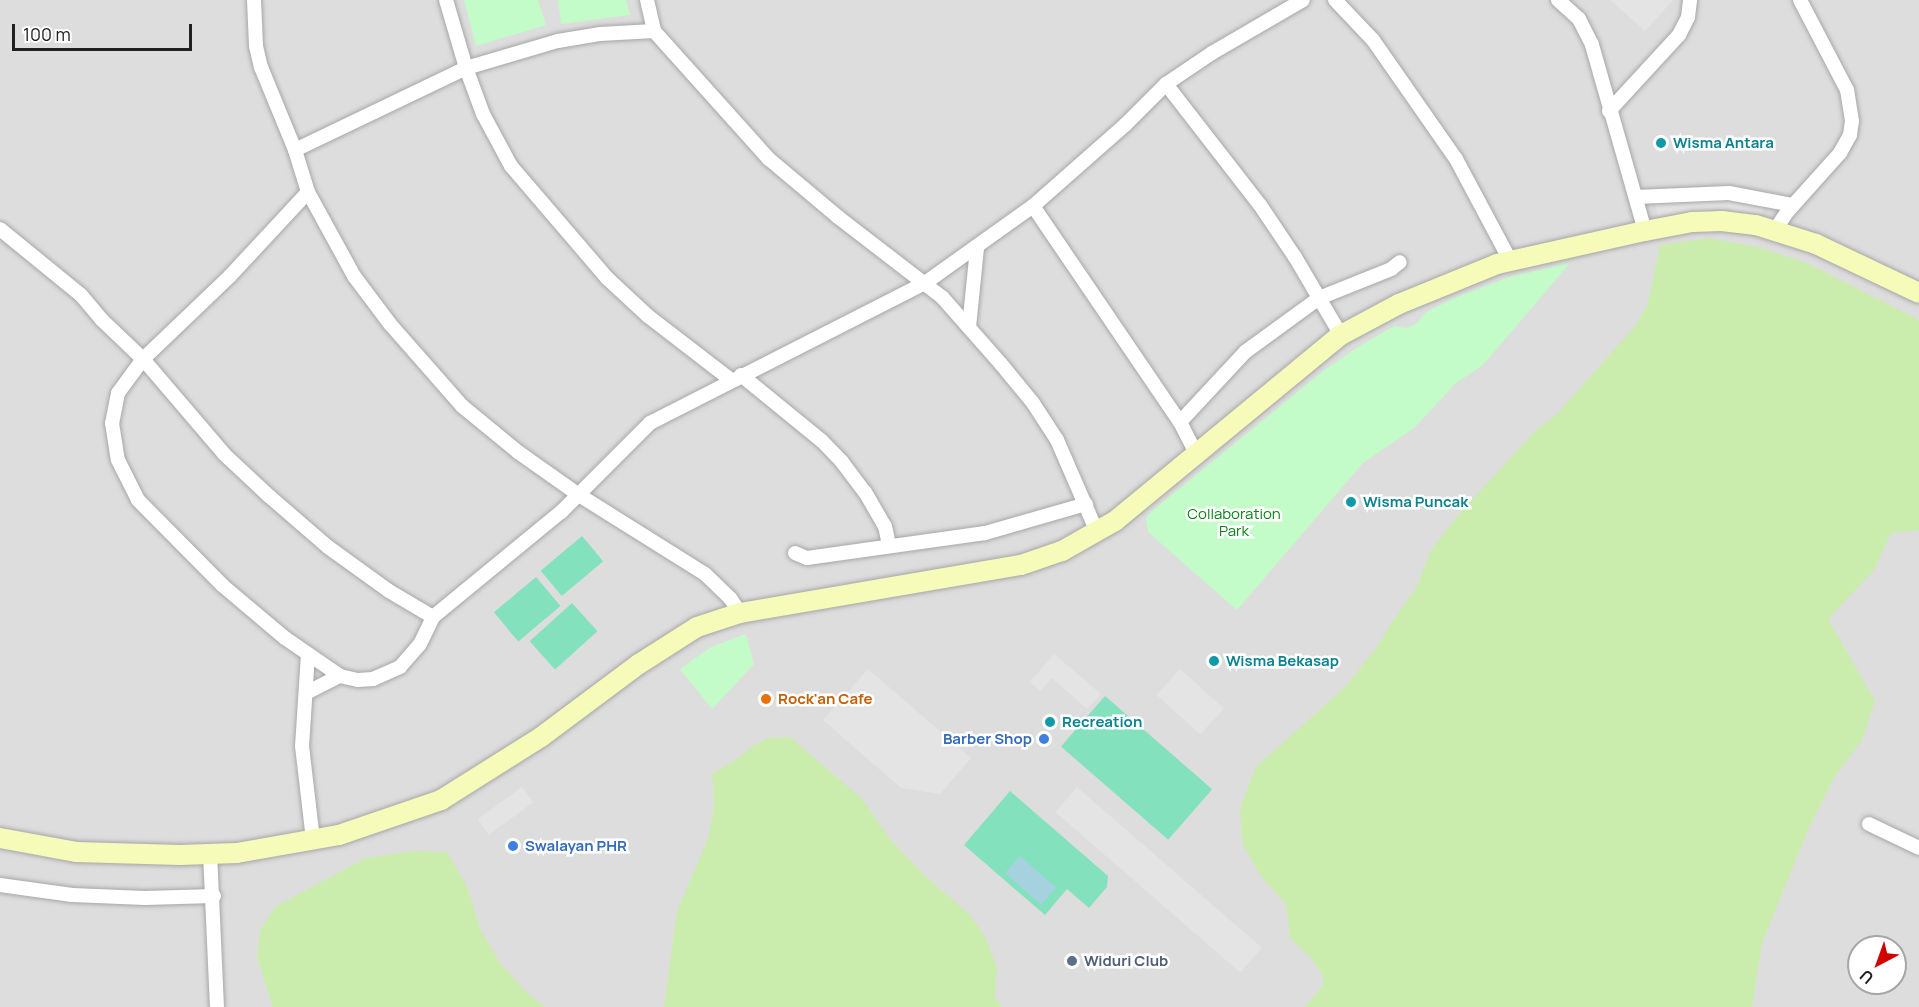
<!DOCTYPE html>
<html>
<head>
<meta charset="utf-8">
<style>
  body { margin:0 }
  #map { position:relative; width:1919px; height:1007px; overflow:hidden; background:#f1eee7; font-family:Manrope,sans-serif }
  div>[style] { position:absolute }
  .residential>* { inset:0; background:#dedddd }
  .grass>* { inset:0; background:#caecac }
  .park>* { inset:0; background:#c3fbc9 }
  .pitch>* { inset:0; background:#83e1be; transform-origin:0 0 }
  .parking>* { inset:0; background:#e4e4e4; transform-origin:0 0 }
  .water>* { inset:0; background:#a6d1df; transform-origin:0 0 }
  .roads { filter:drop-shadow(0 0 2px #a7a7a7) drop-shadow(0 0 2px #a7a7a7) }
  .street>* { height:14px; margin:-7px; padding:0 7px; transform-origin:7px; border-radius:7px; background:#fff }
  .secondary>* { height:20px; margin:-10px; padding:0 10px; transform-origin:10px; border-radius:10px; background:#f7fbba }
  .dots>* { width:16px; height:16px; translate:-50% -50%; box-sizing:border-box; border:3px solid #fff; border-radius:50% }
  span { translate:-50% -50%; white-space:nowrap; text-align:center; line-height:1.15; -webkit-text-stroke:5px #fff; paint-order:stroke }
  .culture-label { font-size:15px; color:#0d838f; font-weight:700 }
  .left { translate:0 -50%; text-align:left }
  .park-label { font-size:15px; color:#098415 }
  .food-label { font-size:15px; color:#c56008; font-weight:700 }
  .shop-label { font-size:15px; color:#366cbe; font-weight:700 }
  .right { translate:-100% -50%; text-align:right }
  .service-label { font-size:15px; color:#4e5e75; font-weight:700 }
  .north { position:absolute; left:1847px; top:935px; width:60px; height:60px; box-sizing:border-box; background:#fff; border:2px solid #a6a6a6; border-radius:50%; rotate:221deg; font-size:16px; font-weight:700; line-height:24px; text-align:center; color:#202020 }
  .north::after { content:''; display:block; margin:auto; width:21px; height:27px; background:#d00300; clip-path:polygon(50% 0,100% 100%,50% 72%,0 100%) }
  .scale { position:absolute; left:12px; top:24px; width:180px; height:27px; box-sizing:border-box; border:3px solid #202020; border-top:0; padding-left:8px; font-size:18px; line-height:21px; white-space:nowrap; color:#202020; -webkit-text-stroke:4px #fff; paint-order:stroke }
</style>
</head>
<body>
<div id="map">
  <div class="residential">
    <div style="clip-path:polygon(evenodd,0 0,1919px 0,1919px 1007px,0 1007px,0 0,1859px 947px,1895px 947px,1895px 983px,1859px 983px,1859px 947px)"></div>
  </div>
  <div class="grass">
    <div style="clip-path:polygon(1708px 238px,1758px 247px,1807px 263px,1919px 320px,1919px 530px,1891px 533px,1874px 570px,1828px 619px,1875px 701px,1862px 740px,1835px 776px,1808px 830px,1762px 943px,1752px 1007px,1305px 1007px,1323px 985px,1323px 976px,1311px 958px,1290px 938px,1286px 904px,1260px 875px,1242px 843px,1240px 808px,1256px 767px,1345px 687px,1377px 647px,1391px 623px,1416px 588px,1431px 550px,1460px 513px,1538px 428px,1556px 415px,1636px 325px,1648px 303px,1660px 245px)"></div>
    <div style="clip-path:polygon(790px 737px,862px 799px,890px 839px,924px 875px,969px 914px,985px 936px,997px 967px,995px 998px,1002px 1007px,664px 1007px,677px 911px,708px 839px,714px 806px,712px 774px,734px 761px,753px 746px,768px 738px)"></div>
    <div style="clip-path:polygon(415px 851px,447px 852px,467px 886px,481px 931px,500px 963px,528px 994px,545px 1007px,273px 1007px,257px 957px,260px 930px,276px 906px,366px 858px)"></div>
  </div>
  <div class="park">
    <div style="clip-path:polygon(464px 0,538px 0,546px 25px,476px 46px)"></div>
    <div style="clip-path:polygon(558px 0,626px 0,630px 15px,561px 24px)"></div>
    <div style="clip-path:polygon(1570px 263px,1483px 365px,1456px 383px,1414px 428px,1363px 463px,1237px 610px,1148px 532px,1146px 518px,1153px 510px,1323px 371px,1358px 347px,1394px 326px,1407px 328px,1416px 324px,1426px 312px,1454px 298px,1509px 277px)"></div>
    <div style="clip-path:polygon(746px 634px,754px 664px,712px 709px,680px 669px,711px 647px)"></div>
  </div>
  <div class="pitch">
    <div style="left:582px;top:536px;width:33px;height:54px;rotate:50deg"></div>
    <div style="left:536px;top:577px;width:38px;height:55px;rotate:50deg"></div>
    <div style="left:572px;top:603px;width:38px;height:57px;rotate:48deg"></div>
    <div style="left:1105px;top:696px;width:142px;height:67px;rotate:41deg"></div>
    <div style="clip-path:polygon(1010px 791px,1108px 876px,1107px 887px,1089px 908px,1067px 889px,1045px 915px,964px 845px)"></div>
  </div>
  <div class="parking">
    <div style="clip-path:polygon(1610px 0,1673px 0,1645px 31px)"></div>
    <div style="clip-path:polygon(1652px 195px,1766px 199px,1762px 214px,1716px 209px,1658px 216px)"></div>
    <div style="clip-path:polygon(1054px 654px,1101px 694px,1087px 709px,1052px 678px,1040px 691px,1030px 682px)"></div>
    <div style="clip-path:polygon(868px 669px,971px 758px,940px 794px,901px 788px,823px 720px)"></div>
    <div style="left:1180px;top:669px;width:59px;height:35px;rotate:42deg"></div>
    <div style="left:522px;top:787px;width:19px;height:55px;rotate:54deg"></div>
    <div style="left:1077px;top:787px;width:245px;height:33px;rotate:41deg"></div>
  </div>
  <div class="water">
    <div style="left:1020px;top:856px;width:48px;height:23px;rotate:41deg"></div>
  </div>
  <div class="roads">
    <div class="street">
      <div style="left:254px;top:0;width:46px;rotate:87.5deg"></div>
      <div style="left:256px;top:46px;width:22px;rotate:77deg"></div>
      <div style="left:261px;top:67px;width:90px;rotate:67.7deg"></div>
      <div style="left:295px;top:150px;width:44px;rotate:72.8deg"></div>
      <div style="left:308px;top:192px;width:96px;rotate:61.3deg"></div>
      <div style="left:354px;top:276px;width:60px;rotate:53.1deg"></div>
      <div style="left:390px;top:324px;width:109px;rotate:48.7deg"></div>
      <div style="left:462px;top:406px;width:72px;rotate:39.4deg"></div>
      <div style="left:518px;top:452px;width:75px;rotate:35.2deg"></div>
      <div style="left:579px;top:495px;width:149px;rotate:32.1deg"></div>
      <div style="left:705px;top:574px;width:35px;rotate:44deg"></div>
      <div style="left:730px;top:598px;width:18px;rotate:56deg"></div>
      <div style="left:446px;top:0;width:71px;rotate:73.6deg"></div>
      <div style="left:466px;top:68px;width:49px;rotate:69.7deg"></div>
      <div style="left:483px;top:114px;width:59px;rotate:61.7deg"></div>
      <div style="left:511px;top:166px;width:148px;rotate:49.4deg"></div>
      <div style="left:607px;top:278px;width:56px;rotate:42.8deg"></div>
      <div style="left:648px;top:316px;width:105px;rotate:37.6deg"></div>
      <div style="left:647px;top:0;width:32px;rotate:77deg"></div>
      <div style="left:654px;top:31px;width:172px;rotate:48.1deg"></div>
      <div style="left:769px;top:159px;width:90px;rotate:40deg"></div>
      <div style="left:838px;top:217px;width:131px;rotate:37.6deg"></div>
      <div style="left:942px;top:297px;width:89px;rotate:48.6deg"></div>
      <div style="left:1001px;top:364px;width:50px;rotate:50.6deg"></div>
      <div style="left:1033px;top:403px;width:44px;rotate:57deg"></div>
      <div style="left:1057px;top:440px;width:100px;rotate:66.5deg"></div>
      <div style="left:1335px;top:0;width:55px;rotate:46.5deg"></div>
      <div style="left:1373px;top:40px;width:145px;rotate:55.1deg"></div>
      <div style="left:1456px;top:159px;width:115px;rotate:61.9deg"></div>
      <div style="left:1558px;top:0;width:28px;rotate:42deg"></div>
      <div style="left:1579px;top:19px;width:29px;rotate:63deg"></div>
      <div style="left:1592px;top:45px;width:193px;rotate:74.1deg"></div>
      <div style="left:1166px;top:84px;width:153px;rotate:52.2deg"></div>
      <div style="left:1260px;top:205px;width:63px;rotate:56.1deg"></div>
      <div style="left:1295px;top:257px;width:91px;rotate:59.5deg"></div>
      <div style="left:1609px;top:111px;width:103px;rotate:-47.4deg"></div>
      <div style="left:1679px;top:35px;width:20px;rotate:-63deg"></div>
      <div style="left:1688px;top:17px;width:17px;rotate:-83deg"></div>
      <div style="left:295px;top:150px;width:190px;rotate:-25.6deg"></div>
      <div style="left:466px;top:68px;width:96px;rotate:-16.4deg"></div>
      <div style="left:558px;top:41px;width:43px;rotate:-9.5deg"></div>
      <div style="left:600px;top:34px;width:54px;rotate:-3.2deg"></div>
      <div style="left:308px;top:192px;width:115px;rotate:132.9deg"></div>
      <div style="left:230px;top:276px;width:120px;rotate:136.3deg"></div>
      <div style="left:143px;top:359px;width:42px;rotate:126.3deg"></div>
      <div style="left:118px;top:393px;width:31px;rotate:101deg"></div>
      <div style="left:112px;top:423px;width:37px;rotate:81deg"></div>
      <div style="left:118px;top:460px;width:45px;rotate:63.4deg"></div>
      <div style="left:138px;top:500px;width:120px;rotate:45.3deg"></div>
      <div style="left:222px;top:585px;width:82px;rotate:40.1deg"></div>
      <div style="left:285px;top:638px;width:67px;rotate:34.6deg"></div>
      <div style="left:340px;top:676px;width:18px;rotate:13deg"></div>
      <div style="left:358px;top:680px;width:15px;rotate:-4deg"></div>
      <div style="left:373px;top:679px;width:30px;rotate:-24deg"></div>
      <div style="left:400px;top:667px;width:30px;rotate:-49deg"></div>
      <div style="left:420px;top:644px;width:30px;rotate:-64deg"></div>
      <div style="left:433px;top:617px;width:166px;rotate:-39.4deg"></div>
      <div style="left:561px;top:512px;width:126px;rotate:-45deg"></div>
      <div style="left:650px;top:423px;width:309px;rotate:-27deg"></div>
      <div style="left:925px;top:283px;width:133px;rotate:-35.5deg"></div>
      <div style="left:1033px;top:206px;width:123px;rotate:-41.4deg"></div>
      <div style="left:1125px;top:125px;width:58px;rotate:-45deg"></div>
      <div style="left:1166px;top:84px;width:55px;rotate:-34deg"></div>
      <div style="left:1212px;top:53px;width:105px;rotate:-30.2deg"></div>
      <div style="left:1636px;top:197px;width:93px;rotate:-2.5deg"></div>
      <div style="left:1729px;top:193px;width:64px;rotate:10.8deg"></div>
      <div style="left:1033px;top:206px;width:261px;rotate:55.8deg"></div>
      <div style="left:1180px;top:422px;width:35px;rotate:63deg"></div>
      <div style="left:0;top:229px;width:104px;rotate:39.2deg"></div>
      <div style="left:81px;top:295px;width:33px;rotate:50deg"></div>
      <div style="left:102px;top:320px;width:57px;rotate:43.6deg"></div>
      <div style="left:143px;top:359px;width:125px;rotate:49.5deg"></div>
      <div style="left:224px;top:454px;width:62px;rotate:43deg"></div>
      <div style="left:269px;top:496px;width:78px;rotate:40.8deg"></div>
      <div style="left:328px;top:547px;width:75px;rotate:35.8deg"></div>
      <div style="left:389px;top:591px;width:51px;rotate:30.6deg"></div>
      <div style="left:1775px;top:230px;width:23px;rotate:-56deg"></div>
      <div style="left:1788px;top:211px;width:78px;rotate:-48.1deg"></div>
      <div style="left:1840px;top:153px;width:21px;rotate:-61deg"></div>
      <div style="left:1850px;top:135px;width:14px;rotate:-82deg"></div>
      <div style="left:1852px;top:121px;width:31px;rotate:-99deg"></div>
      <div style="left:1847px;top:90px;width:102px;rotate:-117.6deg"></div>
      <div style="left:969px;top:327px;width:79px;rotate:-84.2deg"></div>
      <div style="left:741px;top:375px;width:104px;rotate:39.2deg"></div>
      <div style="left:822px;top:441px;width:29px;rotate:46deg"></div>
      <div style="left:842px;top:462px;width:38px;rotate:53deg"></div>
      <div style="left:865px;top:492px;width:39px;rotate:60deg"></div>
      <div style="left:885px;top:526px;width:19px;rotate:78deg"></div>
      <div style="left:1180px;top:422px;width:96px;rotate:-47.1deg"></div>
      <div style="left:1245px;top:352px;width:92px;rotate:-36.1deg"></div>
      <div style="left:1319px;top:298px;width:78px;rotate:-21.9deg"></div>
      <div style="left:1391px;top:269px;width:11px;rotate:-38deg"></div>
      <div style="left:795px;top:553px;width:13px;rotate:23deg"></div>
      <div style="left:807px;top:558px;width:180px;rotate:-8deg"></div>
      <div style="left:985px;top:533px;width:105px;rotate:-16deg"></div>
      <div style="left:308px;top:654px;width:92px;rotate:93.7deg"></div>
      <div style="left:302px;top:746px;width:95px;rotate:83.3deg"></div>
      <div style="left:306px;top:693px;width:38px;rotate:-27deg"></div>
      <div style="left:1869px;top:824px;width:55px;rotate:25.6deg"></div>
      <div style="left:210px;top:853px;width:154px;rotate:87.4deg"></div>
      <div style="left:0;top:885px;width:73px;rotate:7.9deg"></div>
      <div style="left:72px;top:895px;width:73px;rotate:2.4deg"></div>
      <div style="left:145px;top:898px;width:69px;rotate:-1.7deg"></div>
    </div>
    <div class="secondary">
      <div style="left:0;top:838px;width:77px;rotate:10.4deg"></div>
      <div style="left:76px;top:852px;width:104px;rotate:1.7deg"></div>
      <div style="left:180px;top:855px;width:57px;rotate:-2deg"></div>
      <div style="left:237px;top:853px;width:104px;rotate:-10deg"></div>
      <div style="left:339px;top:835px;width:108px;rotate:-18.9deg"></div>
      <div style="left:441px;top:800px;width:118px;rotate:-32.2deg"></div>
      <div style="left:541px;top:737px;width:122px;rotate:-36.7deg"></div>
      <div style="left:639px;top:664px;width:69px;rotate:-32.5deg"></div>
      <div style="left:697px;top:627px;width:45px;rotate:-18deg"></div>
      <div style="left:740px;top:613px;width:285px;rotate:-9.7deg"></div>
      <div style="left:1021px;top:565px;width:43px;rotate:-18.9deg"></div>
      <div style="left:1062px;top:551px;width:61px;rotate:-29.5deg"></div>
      <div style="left:1115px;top:521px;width:293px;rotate:-39.5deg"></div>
      <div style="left:1341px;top:335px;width:66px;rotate:-28.1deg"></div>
      <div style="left:1399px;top:304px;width:106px;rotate:-22.2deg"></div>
      <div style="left:1497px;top:264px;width:152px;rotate:-12.6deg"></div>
      <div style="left:1645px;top:231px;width:48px;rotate:-10.8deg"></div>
      <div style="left:1692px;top:222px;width:30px;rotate:-2deg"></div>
      <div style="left:1722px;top:221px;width:34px;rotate:7deg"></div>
      <div style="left:1756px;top:225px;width:63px;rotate:17.6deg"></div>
      <div style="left:1816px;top:244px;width:114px;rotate:25.4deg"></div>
    </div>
  </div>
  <div class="dots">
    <div style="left:1661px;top:143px;background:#0f9aa8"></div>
    <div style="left:1351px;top:502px;background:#0f9aa8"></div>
    <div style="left:1214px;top:661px;background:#0f9aa8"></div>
    <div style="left:766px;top:699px;background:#e8710a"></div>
    <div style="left:1050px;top:722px;background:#0f9aa8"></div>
    <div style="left:1044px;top:739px;background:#3f7fe0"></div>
    <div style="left:513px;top:846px;background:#3f7fe0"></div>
    <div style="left:1072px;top:961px;background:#5c6f8a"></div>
  </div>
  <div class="culture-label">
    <span class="left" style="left:1673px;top:143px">Wisma Antara</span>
    <span class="left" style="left:1363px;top:502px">Wisma Puncak</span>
    <span class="left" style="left:1226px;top:661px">Wisma Bekasap</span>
    <span class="left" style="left:1062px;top:722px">Recreation</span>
  </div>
  <div class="park-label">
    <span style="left:1234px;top:522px">Collaboration<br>Park</span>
  </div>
  <div class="food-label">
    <span class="left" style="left:778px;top:699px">Rock'an Cafe</span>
  </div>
  <div class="shop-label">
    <span class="right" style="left:1032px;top:739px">Barber Shop</span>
    <span class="left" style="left:525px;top:846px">Swalayan PHR</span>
  </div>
  <div class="service-label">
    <span class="left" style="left:1084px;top:961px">Widuri Club</span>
  </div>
  <div class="north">U</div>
  <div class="scale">100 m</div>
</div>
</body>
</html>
